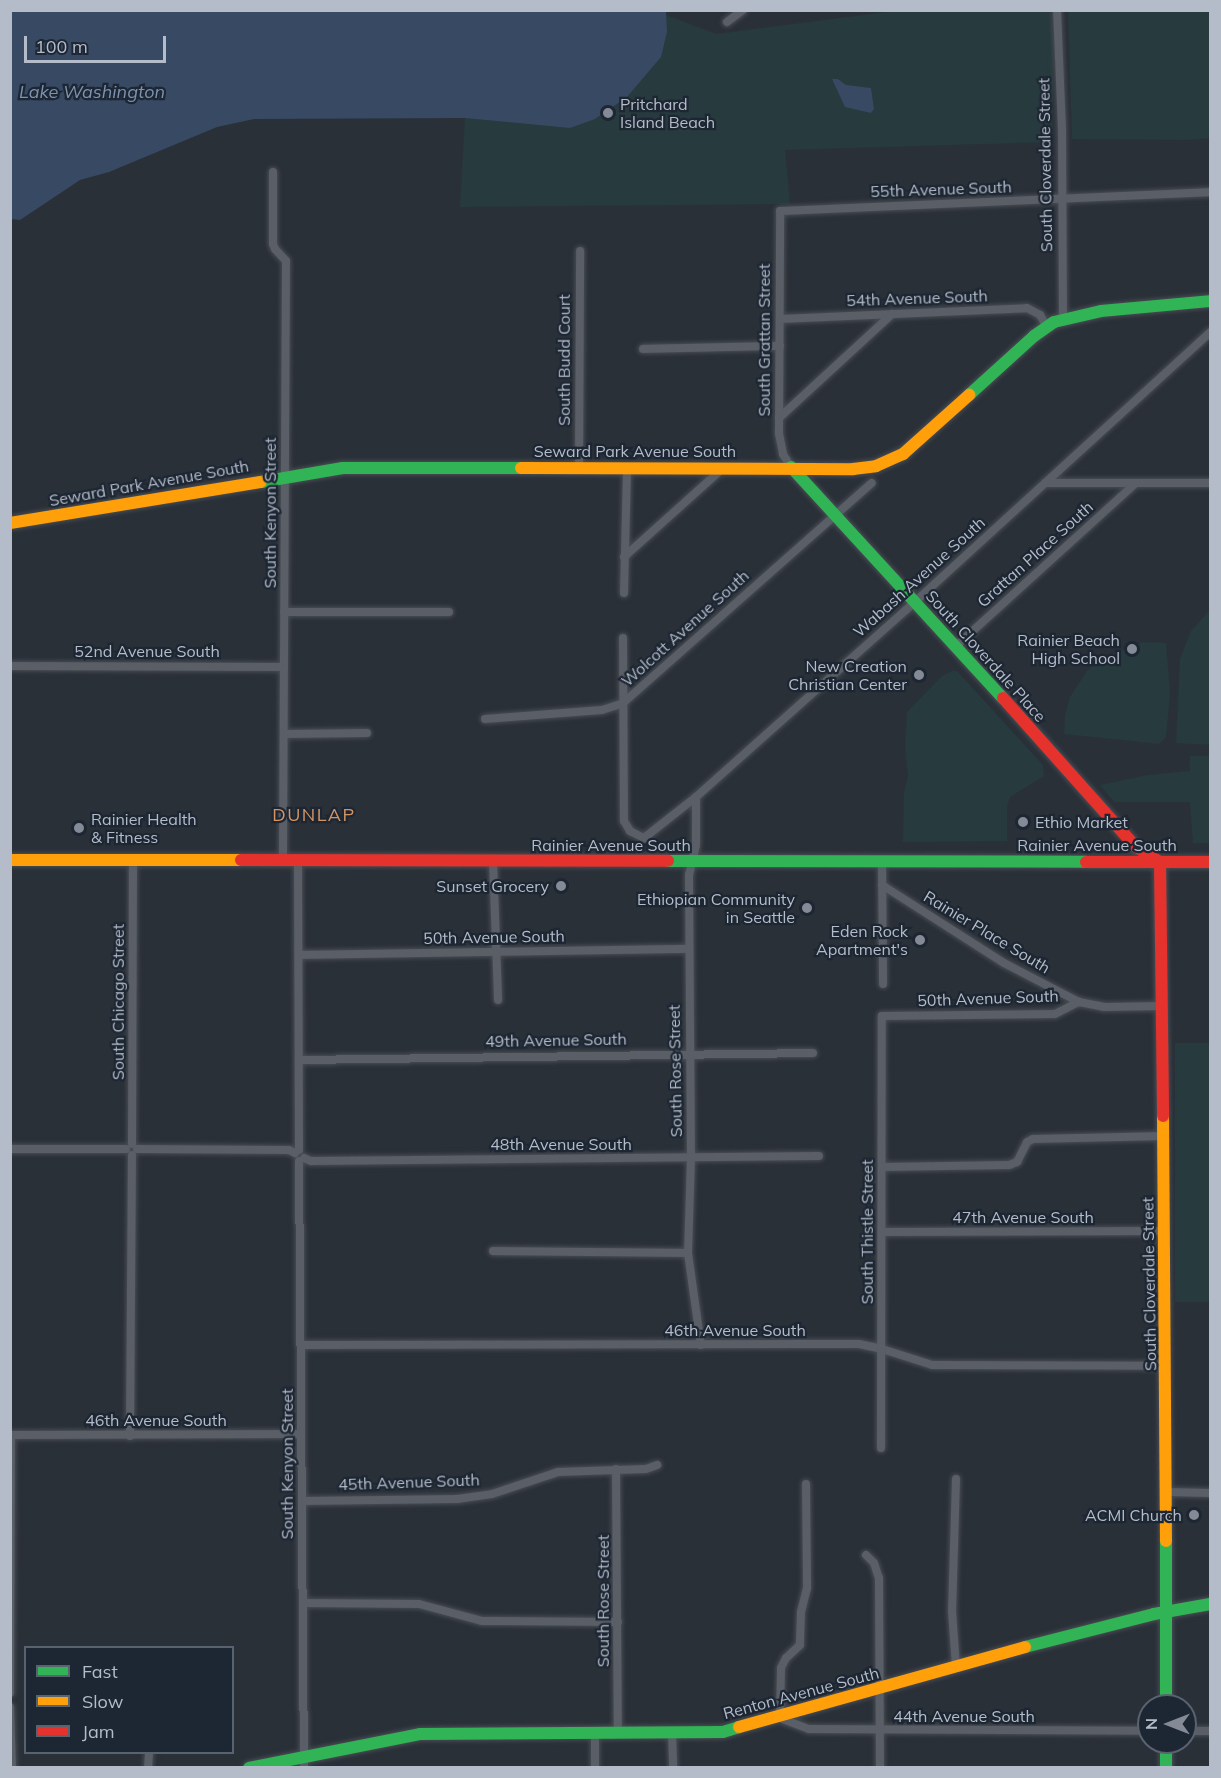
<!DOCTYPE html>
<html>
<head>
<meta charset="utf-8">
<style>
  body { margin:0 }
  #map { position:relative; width:1221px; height:1778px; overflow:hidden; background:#2a3038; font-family:Mulish,sans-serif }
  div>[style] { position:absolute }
  .green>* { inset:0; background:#273a3e; transform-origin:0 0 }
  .water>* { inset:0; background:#384963 }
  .roads { filter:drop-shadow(0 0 2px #484c53) drop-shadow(0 0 2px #484c53) }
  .street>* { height:8px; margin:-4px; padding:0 4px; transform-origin:4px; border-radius:4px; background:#5a5e66 }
  .fast>* { height:12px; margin:-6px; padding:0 6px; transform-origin:6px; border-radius:6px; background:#30b455 }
  .slow>* { height:12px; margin:-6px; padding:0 6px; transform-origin:6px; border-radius:6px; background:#ff9f0a }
  .jam>* { height:12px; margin:-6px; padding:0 6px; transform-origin:6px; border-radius:6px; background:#e5322d }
  .dots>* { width:16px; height:16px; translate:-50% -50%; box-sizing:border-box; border:3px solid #1d2633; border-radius:50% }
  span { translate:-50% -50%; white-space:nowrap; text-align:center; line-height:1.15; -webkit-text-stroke:4.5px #1d2633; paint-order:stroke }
  .poi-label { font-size:16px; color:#b4bcc9 }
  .left { translate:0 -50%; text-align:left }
  .right { translate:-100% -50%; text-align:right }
  .street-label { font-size:16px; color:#b4bcc9 }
  .water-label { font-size:18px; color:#7c92b1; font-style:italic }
  .neighbourhood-label { font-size:18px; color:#d59563; letter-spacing:1.5px }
  .frame { position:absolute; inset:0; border:12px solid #b4bcc9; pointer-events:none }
  .legend { position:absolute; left:24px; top:1646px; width:210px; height:108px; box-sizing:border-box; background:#1d2633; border:2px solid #59626f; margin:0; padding:8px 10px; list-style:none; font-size:18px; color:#b4bcc9 }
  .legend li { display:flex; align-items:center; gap:12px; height:30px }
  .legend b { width:30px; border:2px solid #59626f }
  .north { position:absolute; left:1137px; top:1694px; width:60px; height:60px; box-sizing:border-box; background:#1d2633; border:2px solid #59626f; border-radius:50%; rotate:270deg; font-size:16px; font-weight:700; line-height:24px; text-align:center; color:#b4bcc9 }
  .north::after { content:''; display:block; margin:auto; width:21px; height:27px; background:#848b96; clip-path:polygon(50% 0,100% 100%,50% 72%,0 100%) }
  .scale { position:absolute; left:24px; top:36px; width:142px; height:27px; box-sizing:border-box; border:3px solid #b4bcc9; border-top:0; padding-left:8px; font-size:18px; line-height:21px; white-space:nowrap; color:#b4bcc9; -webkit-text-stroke:4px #1d2633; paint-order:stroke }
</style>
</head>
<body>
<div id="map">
  <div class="green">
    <div style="clip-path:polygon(895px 11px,1050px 11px,1054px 43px,1052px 142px,785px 150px,790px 204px,460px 207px,465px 118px,666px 15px,716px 34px)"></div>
    <div style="clip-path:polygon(1068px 11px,1210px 11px,1210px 138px,1186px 140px,1072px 139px)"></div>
    <div style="clip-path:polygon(1210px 610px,1210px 745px,1176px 743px,1180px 659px,1191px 631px)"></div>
    <div style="clip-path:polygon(1143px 642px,1166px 643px,1170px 693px,1166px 737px,1159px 744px,1064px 734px,1065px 716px,1070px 697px,1087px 671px,1102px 658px)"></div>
    <div style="clip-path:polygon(952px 671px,957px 671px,1043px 765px,1044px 776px,1010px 797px,1007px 807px,1007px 841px,903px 842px,904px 792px,908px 776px,905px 747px,907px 712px,942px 676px)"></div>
    <div style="clip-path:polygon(1190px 756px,1210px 756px,1210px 843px,1193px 843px,1190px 802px,1114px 802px,1100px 785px,1148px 775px,1190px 771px)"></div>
    <div style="left:1175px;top:1043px;width:35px;height:259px"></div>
  </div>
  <div class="water">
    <div style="clip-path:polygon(666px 10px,667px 32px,661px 57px,627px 97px,595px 119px,570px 128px,465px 118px,254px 119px,217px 127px,109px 172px,80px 180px,20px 220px,11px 219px,11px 11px)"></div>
    <div style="clip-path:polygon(832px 79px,838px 79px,846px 85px,871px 88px,874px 109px,871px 113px,845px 107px)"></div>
  </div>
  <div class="roads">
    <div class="street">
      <div style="left:1057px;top:10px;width:119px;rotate:87.6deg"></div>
      <div style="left:1062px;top:129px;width:190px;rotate:89.7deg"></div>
      <div style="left:727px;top:22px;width:20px;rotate:-37deg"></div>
      <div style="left:273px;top:172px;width:72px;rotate:90deg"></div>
      <div style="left:273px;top:244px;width:5px;rotate:68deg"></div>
      <div style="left:275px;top:249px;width:16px;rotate:47deg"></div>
      <div style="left:286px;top:261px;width:600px;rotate:90.29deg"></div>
      <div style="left:780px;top:319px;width:247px;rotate:-2.5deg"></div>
      <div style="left:1027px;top:308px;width:15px;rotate:28deg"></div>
      <div style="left:1040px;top:315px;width:14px;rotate:60deg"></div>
      <div style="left:643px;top:349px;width:137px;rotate:-1.3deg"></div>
      <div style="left:779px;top:418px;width:154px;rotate:-42.6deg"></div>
      <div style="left:791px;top:467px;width:15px;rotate:-122deg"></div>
      <div style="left:783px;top:454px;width:20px;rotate:-101deg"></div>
      <div style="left:779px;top:434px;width:223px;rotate:-89.7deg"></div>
      <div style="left:780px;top:211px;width:430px;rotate:-2.5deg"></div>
      <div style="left:579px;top:468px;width:217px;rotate:-89.7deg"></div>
      <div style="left:1045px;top:483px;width:165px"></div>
      <div style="left:624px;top:557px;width:132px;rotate:-41.9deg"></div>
      <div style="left:624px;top:593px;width:125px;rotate:-88.6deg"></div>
      <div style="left:284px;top:612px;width:165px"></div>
      <div style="left:623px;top:638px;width:183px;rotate:89.7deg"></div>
      <div style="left:624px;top:821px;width:12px;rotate:59deg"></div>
      <div style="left:630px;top:831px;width:16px;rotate:27deg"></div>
      <div style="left:644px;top:838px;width:66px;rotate:-38.3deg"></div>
      <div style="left:696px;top:797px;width:281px;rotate:-41.7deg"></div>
      <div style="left:906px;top:610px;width:412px;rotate:-42.4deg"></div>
      <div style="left:955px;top:647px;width:244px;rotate:-42.2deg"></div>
      <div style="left:10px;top:666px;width:274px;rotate:0.2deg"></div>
      <div style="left:485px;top:719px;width:117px;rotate:-4.4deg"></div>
      <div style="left:602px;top:710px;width:22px;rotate:-18deg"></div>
      <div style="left:623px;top:703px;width:332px;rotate:-41.5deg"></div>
      <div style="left:284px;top:734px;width:83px;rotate:-0.7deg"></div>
      <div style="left:696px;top:797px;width:48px;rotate:90deg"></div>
      <div style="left:696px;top:845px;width:31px;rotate:103deg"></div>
      <div style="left:689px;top:875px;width:283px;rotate:89.6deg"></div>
      <div style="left:691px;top:1158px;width:95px;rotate:91.8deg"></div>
      <div style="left:688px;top:1253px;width:93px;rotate:82deg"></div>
      <div style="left:298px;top:861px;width:289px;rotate:89.8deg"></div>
      <div style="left:493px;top:861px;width:139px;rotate:87.9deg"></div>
      <div style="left:882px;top:861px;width:123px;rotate:89.5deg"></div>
      <div style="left:882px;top:885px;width:145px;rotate:32.6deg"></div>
      <div style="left:1004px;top:963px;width:85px;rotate:27.5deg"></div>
      <div style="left:299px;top:955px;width:390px;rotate:-0.9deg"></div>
      <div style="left:300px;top:1060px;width:513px;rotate:-0.78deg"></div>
      <div style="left:132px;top:1144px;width:284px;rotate:-89.8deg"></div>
      <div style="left:10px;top:1149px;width:116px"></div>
      <div style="left:137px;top:1149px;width:152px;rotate:0.4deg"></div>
      <div style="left:289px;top:1150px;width:7px;rotate:27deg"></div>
      <div style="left:304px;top:1158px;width:8px;rotate:23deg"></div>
      <div style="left:311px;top:1161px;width:508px;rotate:-0.56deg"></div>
      <div style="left:299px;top:1161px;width:607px;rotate:89.53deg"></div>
      <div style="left:882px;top:1167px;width:127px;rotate:-0.9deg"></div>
      <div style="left:1009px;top:1165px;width:9px;rotate:-21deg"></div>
      <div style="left:1017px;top:1162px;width:22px;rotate:-63deg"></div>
      <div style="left:1027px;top:1142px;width:7px;rotate:-27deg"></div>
      <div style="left:1033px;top:1139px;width:131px;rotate:-1.3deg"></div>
      <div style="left:882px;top:1232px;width:282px;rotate:-0.2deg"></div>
      <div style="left:493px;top:1251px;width:195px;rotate:0.6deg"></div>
      <div style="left:301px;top:1345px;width:558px;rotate:-0.1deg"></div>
      <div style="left:859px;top:1344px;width:24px;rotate:12deg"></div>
      <div style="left:882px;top:1349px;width:52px;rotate:17.7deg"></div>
      <div style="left:932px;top:1365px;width:234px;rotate:0.2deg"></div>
      <div style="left:10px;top:1435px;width:291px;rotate:-0.2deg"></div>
      <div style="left:130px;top:1436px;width:281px;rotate:-89.6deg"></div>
      <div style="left:881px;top:1448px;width:432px;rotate:-89.9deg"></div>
      <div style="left:882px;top:1016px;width:173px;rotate:-0.7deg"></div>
      <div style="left:1055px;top:1014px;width:27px;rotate:-27deg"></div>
      <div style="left:1079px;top:1002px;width:25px;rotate:11deg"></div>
      <div style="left:1104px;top:1007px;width:59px;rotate:-1deg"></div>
      <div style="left:616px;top:1469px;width:264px;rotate:89.6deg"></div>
      <div style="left:956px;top:1479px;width:132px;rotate:91.7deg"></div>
      <div style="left:952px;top:1611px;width:56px;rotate:85.9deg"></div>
      <div style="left:806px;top:1484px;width:104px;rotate:89.4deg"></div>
      <div style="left:807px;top:1588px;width:25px;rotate:104deg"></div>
      <div style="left:801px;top:1612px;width:33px;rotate:92deg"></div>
      <div style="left:800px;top:1645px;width:19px;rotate:137deg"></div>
      <div style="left:786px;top:1658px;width:11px;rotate:117deg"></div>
      <div style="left:781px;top:1668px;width:50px;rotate:91.1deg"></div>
      <div style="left:780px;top:1718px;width:31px;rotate:21deg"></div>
      <div style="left:809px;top:1729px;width:340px;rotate:0.3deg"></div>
      <div style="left:1166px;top:1492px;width:44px;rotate:1.3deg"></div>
      <div style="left:302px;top:1501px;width:155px;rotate:-0.7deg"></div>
      <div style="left:457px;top:1499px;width:35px;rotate:-8deg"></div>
      <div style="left:492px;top:1494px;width:70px;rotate:-18.4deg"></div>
      <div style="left:558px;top:1472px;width:88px;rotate:-2deg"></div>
      <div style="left:646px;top:1469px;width:12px;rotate:-20deg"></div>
      <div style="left:866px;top:1555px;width:11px;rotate:45deg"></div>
      <div style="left:874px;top:1563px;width:16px;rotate:72deg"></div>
      <div style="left:879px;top:1578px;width:190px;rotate:89.7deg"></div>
      <div style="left:303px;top:1603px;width:116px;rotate:0.5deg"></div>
      <div style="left:419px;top:1604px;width:65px;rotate:15.1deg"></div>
      <div style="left:482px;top:1621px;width:14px"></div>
      <div style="left:496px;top:1621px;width:122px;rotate:0.5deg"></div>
      <div style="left:10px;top:1693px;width:258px;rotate:-89.8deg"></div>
      <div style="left:10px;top:1707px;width:61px;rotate:88.1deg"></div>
      <div style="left:1185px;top:1731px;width:25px"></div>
      <div style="left:672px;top:1733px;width:35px;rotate:88deg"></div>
      <div style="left:148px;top:1768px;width:16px;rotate:-86deg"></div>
      <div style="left:595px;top:1768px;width:35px;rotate:-90deg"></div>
    </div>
    <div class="fast">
      <div style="left:969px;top:395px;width:88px;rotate:-42.2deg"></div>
      <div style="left:1034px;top:336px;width:24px;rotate:-35deg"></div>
      <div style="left:1054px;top:322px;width:48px;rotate:-13.2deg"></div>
      <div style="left:1101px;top:311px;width:109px;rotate:-5.2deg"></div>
      <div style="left:791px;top:467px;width:314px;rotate:47.5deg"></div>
      <div style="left:261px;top:482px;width:83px;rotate:-9.7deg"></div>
      <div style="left:343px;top:468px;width:178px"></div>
      <div style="left:668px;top:861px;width:418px;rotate:0.1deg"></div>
      <div style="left:1166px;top:1541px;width:165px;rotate:90deg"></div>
      <div style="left:1025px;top:1647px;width:133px;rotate:-14.3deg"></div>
      <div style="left:1154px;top:1614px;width:57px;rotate:-10.1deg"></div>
      <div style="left:1166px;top:1742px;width:26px;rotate:90deg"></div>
      <div style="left:249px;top:1768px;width:174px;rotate:-11.2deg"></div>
      <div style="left:420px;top:1734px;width:303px;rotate:-0.4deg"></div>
      <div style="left:723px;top:1732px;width:17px;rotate:-17deg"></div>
    </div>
    <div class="slow">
      <div style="left:521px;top:468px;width:332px;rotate:0.2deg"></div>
      <div style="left:853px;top:469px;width:23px;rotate:-7deg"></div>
      <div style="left:876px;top:466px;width:30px;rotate:-24deg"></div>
      <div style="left:903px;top:454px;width:89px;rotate:-41.8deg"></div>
      <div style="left:10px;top:523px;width:254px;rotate:-9.3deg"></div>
      <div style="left:10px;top:860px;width:231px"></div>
      <div style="left:1163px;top:1116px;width:425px;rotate:89.6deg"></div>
      <div style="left:739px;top:1727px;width:297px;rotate:-15.6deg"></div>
    </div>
    <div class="jam">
      <div style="left:1003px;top:698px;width:198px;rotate:48.3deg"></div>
      <div style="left:1135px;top:846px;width:30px;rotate:33deg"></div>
      <div style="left:1160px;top:862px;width:254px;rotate:89.3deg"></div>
      <div style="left:241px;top:860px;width:427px;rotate:0.1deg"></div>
      <div style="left:1086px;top:862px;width:124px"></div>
    </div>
  </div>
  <div class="dots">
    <div style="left:608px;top:113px;background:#848b96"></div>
    <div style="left:1132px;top:649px;background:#848b96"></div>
    <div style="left:919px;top:675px;background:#848b96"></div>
    <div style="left:1023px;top:822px;background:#848b96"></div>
    <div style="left:79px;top:828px;background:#848b96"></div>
    <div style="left:561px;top:886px;background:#848b96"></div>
    <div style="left:807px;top:908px;background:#848b96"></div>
    <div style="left:920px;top:940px;background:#848b96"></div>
    <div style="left:1194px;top:1515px;background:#848b96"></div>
  </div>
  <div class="poi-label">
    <span class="left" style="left:620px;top:113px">Pritchard<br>Island Beach</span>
    <span class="right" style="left:1120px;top:649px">Rainier Beach<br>High School</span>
    <span class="right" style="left:907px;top:675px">New Creation<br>Christian Center</span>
    <span class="left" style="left:91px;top:828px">Rainier Health<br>&amp; Fitness</span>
    <span class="left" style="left:1035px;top:822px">Ethio Market</span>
    <span class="right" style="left:549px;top:886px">Sunset Grocery</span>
    <span class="right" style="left:795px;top:908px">Ethiopian Community<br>in Seattle</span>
    <span class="right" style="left:908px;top:940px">Eden Rock<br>Apartment's</span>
    <span class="right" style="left:1182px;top:1515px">ACMI Church</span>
  </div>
  <div class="street-label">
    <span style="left:1045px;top:165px;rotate:-91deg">South Cloverdale Street</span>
    <span style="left:941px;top:189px;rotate:-2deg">55th Avenue South</span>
    <span style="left:917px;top:298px;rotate:-2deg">54th Avenue South</span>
    <span style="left:764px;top:340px;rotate:-90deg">South Grattan Street</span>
    <span style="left:564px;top:360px;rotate:-90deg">South Budd Court</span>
    <span style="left:635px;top:451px">Seward Park Avenue South</span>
    <span style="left:149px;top:483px;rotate:-10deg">Seward Park Avenue South</span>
    <span style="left:270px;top:513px;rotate:-90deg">South Kenyon Street</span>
    <span style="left:1035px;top:554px;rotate:-42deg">Grattan Place South</span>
    <span style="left:919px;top:577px;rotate:-42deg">Wabash Avenue South</span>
    <span style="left:685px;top:628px;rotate:-42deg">Wolcott Avenue South</span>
    <span style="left:147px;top:651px">52nd Avenue South</span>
    <span style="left:986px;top:656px;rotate:48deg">South Cloverdale Place</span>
    <span style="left:611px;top:845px">Rainier Avenue South</span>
    <span style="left:1097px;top:845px">Rainier Avenue South</span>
    <span style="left:987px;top:932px;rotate:31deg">Rainier Place South</span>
    <span style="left:494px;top:937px;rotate:-1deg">50th Avenue South</span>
    <span style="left:988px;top:998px;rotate:-2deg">50th Avenue South</span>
    <span style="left:118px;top:1002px;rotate:-90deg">South Chicago Street</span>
    <span style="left:556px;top:1040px;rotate:-1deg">49th Avenue South</span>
    <span style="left:675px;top:1071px;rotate:-91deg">South Rose Street</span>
    <span style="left:561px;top:1144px">48th Avenue South</span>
    <span style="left:1023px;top:1217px">47th Avenue South</span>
    <span style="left:867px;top:1232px;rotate:-90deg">South Thistle Street</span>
    <span style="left:1149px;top:1284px;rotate:-91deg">South Cloverdale Street</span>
    <span style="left:735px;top:1330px">46th Avenue South</span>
    <span style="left:156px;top:1420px">46th Avenue South</span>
    <span style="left:287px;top:1464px;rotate:-90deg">South Kenyon Street</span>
    <span style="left:409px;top:1482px;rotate:-2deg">45th Avenue South</span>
    <span style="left:603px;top:1601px;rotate:-90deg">South Rose Street</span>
    <span style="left:801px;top:1693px;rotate:-15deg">Renton Avenue South</span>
    <span style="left:964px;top:1716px">44th Avenue South</span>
  </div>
  <div class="water-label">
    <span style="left:92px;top:92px">Lake Washington</span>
  </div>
  <div class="neighbourhood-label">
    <span style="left:314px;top:815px">DUNLAP</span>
  </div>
  <div class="frame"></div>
  <ul class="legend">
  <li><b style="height:8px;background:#30b455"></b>Fast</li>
  <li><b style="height:8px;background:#ff9f0a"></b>Slow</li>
  <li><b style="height:8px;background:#e5322d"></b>Jam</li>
  </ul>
  <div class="north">N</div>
  <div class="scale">100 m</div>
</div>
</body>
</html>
